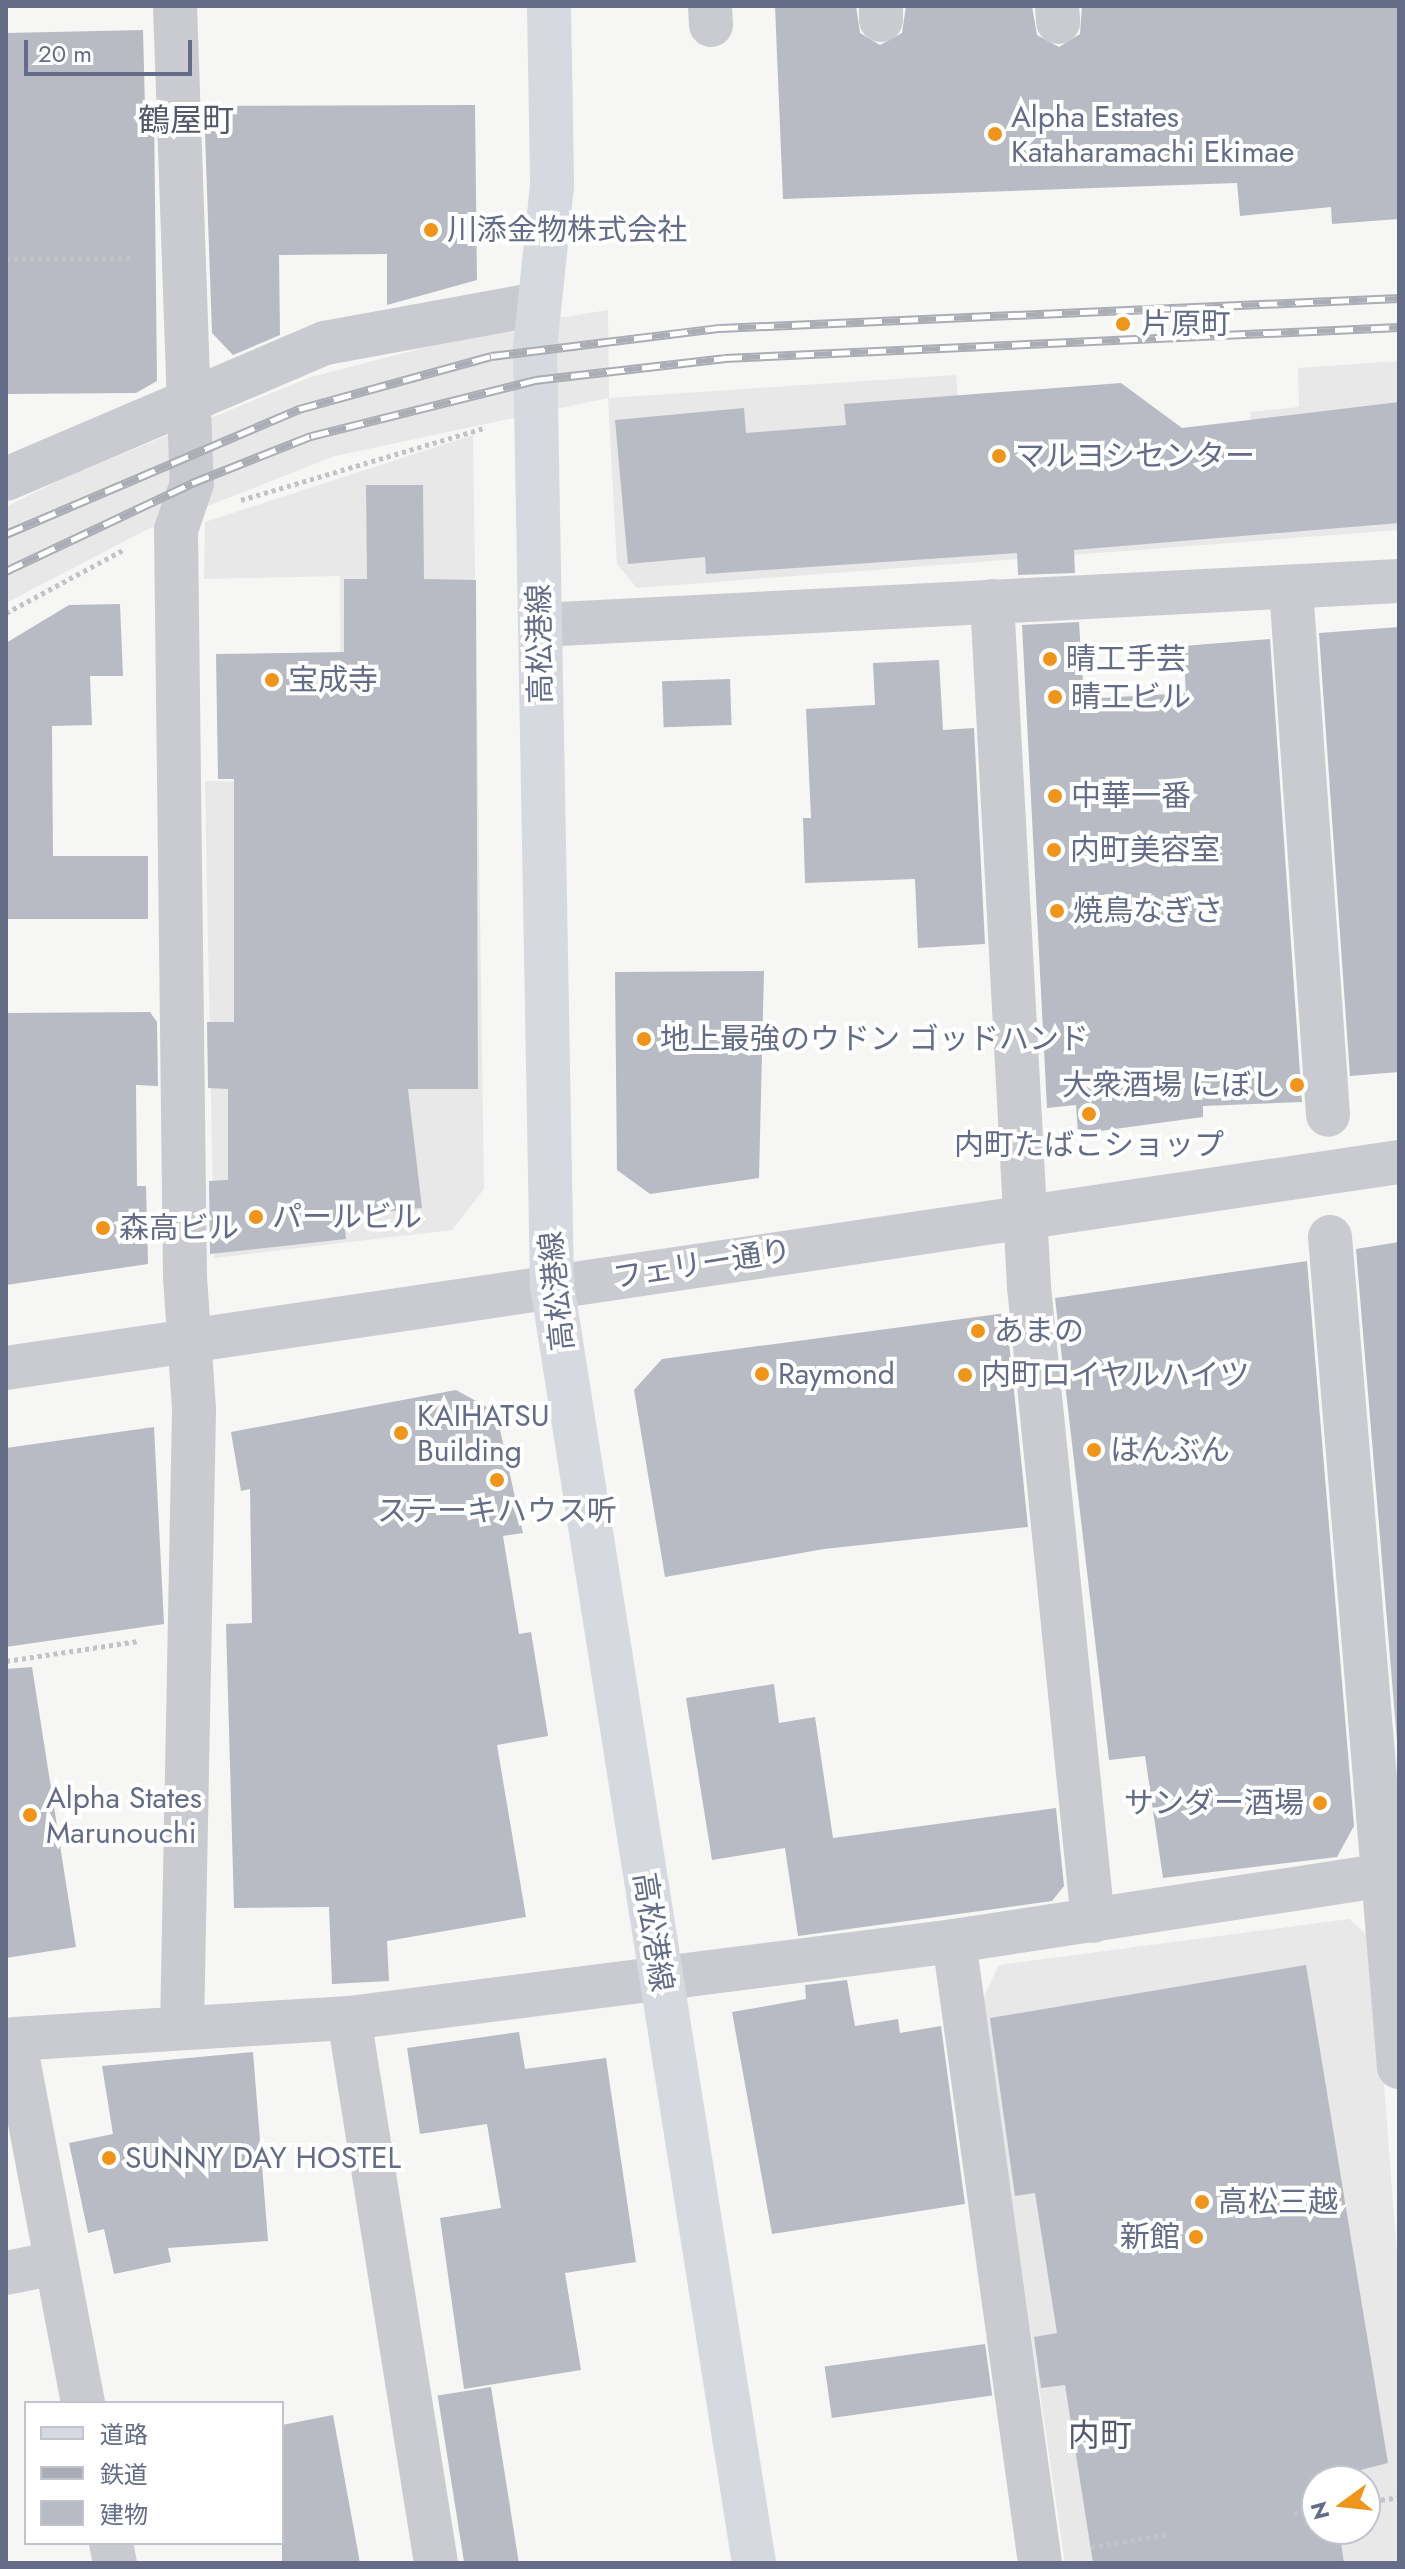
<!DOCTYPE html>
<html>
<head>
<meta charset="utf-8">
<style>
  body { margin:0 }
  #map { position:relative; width:1405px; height:2569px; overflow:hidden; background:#f6f7f4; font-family:Jost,"Noto Sans JP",sans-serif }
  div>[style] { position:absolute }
  .built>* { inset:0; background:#e7e8e7 }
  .building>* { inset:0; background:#b8bbc3; transform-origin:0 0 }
  .path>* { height:5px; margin-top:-2.5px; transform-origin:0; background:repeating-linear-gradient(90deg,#c2c3c6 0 4px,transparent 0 8px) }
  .minor>* { height:44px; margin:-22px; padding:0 22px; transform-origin:22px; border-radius:22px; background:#cacbd0 }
  .major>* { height:44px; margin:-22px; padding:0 22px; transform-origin:22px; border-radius:22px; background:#d6d9df }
  .rail>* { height:9px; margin-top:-4.5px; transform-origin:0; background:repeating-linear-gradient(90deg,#fff 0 18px,#abadb5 0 36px); box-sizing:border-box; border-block:2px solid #abadb5 }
  .dots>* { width:22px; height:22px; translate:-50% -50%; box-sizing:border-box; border:4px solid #fff; border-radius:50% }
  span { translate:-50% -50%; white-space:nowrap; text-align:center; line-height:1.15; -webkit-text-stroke:8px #fff; paint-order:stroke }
  .poi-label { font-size:30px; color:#646c87 }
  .left { translate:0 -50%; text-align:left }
  .right { translate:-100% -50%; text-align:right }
  .street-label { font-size:30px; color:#646c87 }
  .neighbourhood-label { font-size:32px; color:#53586c }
  .frame { position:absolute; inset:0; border:8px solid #646c87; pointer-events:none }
  .legend { position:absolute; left:24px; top:2401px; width:260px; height:144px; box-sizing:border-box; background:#fff; border:2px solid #c1c4cf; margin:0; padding:10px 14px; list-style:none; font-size:24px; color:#646c87 }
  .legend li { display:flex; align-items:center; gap:16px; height:40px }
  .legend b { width:40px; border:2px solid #c1c4cf }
  .north { position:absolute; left:1301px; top:2465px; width:80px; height:80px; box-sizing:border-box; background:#fff; border:2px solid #c1c4cf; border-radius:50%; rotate:255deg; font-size:22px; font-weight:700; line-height:32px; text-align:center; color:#646c87 }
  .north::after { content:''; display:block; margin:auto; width:28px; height:36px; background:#f0951b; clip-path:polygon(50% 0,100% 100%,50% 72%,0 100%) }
  .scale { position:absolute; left:24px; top:40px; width:168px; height:36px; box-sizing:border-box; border:4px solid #646c87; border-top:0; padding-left:10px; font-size:24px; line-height:28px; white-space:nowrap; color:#646c87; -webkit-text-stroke:6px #fff; paint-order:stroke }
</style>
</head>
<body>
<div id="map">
  <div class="built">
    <div style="clip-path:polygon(608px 310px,609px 398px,956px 375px,958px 396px,1121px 384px,1182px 428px,1251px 424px,1250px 412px,1299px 407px,1298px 368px,1399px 361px,1399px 530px,637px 588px,617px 564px,608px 398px,335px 456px,146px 530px,6px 603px,6px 507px,68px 476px,311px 377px,508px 326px)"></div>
    <div style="clip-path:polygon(473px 435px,484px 1189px,452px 1230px,214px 1258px,205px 781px,341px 782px,340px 576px,204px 579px,205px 522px)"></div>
    <div style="clip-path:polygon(evenodd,1349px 1919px,1373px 1940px,1399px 2281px,1399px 2563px,1065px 2563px,982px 2000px,999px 1965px,1349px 1919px,1317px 2481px,1365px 2481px,1365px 2529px,1317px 2529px,1317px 2481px)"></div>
  </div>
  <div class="building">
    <div style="clip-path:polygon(775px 6px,856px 6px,860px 33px,880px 45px,902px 33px,906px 6px,1032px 6px,1037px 35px,1059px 47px,1080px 34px,1082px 6px,1399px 6px,1399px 219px,1332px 224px,1331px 207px,1240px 216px,1237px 183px,783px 199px)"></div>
    <div style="clip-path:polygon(143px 30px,145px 108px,154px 108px,157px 381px,136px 393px,6px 394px,6px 33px)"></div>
    <div style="clip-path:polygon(475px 105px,477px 280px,387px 305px,387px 254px,279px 255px,280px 335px,233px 355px,212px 333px,204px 106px)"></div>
    <div style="clip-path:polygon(1121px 383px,1182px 428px,1399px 402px,1399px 523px,1074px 550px,1075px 573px,1018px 575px,1017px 553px,706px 574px,705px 557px,628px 564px,615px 420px,744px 408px,746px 433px,846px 425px,844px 404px)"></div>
    <div style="clip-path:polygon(366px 485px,423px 485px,424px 579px,476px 580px,478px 1089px,408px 1089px,422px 1208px,343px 1216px,346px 1239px,210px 1254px,209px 1181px,228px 1180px,228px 1089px,208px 1088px,207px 1022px,234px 1022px,234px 779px,218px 779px,216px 654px,344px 652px,344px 579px,367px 579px)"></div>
    <div style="clip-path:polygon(120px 604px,123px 676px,90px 676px,92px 725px,52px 726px,53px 856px,148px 856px,148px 919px,6px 919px,6px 643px,69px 605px)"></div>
    <div style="clip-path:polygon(1079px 622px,1084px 699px,1186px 693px,1183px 646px,1270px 639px,1302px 1102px,1203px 1106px,1203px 1117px,1078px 1134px,1076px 1105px,1047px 1108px,1022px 625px)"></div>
    <div style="clip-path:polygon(1399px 627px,1399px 1072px,1350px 1076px,1319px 633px)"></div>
    <div style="clip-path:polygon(939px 660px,943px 730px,974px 728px,985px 944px,918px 948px,915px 879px,805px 883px,803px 818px,811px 818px,806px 709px,875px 705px,873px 663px)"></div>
    <div style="left:730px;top:679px;width:46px;height:68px;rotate:88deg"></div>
    <div style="clip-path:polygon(764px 971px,759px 1178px,650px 1194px,617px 1170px,615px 972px)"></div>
    <div style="clip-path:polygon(150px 1012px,157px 1022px,158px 1086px,136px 1085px,137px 1186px,146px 1186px,148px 1264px,6px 1285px,6px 1013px)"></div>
    <div style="clip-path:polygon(1399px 1242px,1399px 1765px,1356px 1249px)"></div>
    <div style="clip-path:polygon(1307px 1261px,1354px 1826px,1337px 1857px,1163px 1878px,1145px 1756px,1109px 1760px,1055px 1298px)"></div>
    <div style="clip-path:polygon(1006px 1313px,1028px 1527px,824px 1549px,665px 1577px,634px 1390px,662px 1359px)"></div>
    <div style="clip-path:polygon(456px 1390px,496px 1412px,523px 1533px,503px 1536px,519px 1634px,531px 1632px,548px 1736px,497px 1745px,526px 1917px,387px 1941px,389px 1981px,332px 1984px,329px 1907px,234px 1908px,226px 1624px,252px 1623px,250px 1489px,241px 1491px,231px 1432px)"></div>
    <div style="clip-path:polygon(154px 1427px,164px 1624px,6px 1647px,6px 1448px)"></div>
    <div style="clip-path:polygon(32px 1667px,76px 1947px,6px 1958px,6px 1669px)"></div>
    <div style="clip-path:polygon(774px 1684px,779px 1723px,815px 1717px,833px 1838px,1056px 1808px,1064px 1886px,1052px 1901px,798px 1936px,785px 1848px,712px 1860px,686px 1698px)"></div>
    <div style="clip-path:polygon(1306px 1965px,1388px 2463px,1317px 2481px,1317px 2529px,1339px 2529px,1344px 2563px,1093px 2563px,1065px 2385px,1041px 2388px,1034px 2337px,1057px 2333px,1035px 2193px,1015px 2196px,990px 2018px)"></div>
    <div style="clip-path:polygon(847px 1980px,855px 2026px,898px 2019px,900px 2033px,941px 2026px,965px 2204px,772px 2234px,732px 2012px,806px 1999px,805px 1985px)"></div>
    <div style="clip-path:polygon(519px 2032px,525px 2069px,606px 2058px,636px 2262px,565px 2273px,581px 2370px,464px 2389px,440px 2218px,501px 2208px,487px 2124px,420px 2134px,407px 2048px)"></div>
    <div style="clip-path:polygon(253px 2052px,268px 2241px,168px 2248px,171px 2262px,114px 2274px,104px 2229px,88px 2233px,69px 2143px,113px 2134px,102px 2066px)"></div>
    <div style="left:985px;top:2344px;width:52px;height:162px;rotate:82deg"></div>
    <div style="left:491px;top:2387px;width:178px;height:54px;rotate:81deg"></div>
    <div style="clip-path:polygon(333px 2415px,360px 2563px,282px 2563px,282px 2425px)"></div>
  </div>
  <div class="path">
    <div style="left:6px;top:259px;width:127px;rotate:-0.5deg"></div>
    <div style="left:241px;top:500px;width:253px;rotate:-16.5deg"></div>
    <div style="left:6px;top:613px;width:135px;rotate:-28.3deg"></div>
    <div style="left:6px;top:1661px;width:134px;rotate:-8.6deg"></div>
    <div style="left:1365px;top:2502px;width:34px;rotate:-8deg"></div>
    <div style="left:1294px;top:2514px;width:23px;rotate:-10deg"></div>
    <div style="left:1091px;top:2547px;width:79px;rotate:-9.5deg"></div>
  </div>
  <div class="minor">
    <div style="left:175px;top:6px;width:477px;rotate:88deg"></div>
    <div style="left:192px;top:483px;width:50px;rotate:108.8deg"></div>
    <div style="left:176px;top:530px;width:747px;rotate:89.31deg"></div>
    <div style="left:185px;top:1277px;width:133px;rotate:86.1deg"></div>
    <div style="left:194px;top:1410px;width:617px;rotate:91.11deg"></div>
    <div style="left:710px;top:6px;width:19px;rotate:87deg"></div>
    <div style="left:881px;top:6px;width:14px;rotate:90deg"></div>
    <div style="left:1057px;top:6px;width:16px;rotate:86deg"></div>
    <div style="left:6px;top:479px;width:347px;rotate:-23.1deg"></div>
    <div style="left:325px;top:343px;width:216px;rotate:-10.4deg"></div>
    <div style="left:1291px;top:588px;width:528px;rotate:85.98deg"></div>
    <div style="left:992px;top:601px;width:687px;rotate:86.91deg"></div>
    <div style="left:1029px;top:1287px;width:637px;rotate:84.24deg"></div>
    <div style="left:540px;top:625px;width:860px;rotate:-2.93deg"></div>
    <div style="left:1330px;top:1237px;width:833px;rotate:85.25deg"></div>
    <div style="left:6px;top:1368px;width:1408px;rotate:-8.41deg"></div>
    <div style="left:954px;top:1941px;width:628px;rotate:82.13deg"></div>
    <div style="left:349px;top:2018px;width:552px;rotate:80.93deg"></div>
    <div style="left:6px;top:2273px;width:50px;rotate:-11.5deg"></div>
    <div style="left:83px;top:2403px;width:370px;rotate:-100.7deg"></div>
    <div style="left:14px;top:2039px;width:336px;rotate:-3.6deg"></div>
    <div style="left:349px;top:2018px;width:610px;rotate:-7.25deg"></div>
    <div style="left:954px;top:1941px;width:434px;rotate:-8.7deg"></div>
    <div style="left:111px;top:2543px;width:20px;rotate:79deg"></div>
  </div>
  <div class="major">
    <div style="left:549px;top:6px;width:180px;rotate:89deg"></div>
    <div style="left:552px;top:186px;width:164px;rotate:96deg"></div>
    <div style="left:535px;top:349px;width:936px;rotate:88.96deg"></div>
    <div style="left:552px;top:1285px;width:1294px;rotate:81.02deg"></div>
  </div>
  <div class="rail">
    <div style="left:6px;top:534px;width:319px;rotate:-23.1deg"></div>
    <div style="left:299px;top:409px;width:199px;rotate:-15.4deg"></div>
    <div style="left:491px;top:356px;width:231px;rotate:-7deg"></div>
    <div style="left:720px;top:328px;width:680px;rotate:-2.53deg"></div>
    <div style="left:6px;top:571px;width:206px;rotate:-25.3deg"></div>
    <div style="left:192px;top:483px;width:128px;rotate:-21.6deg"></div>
    <div style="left:311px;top:436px;width:231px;rotate:-14deg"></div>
    <div style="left:535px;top:380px;width:190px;rotate:-6.6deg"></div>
    <div style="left:724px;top:358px;width:676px;rotate:-2.63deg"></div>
  </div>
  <div class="dots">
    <div style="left:995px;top:134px;background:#f0951b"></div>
    <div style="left:431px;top:230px;background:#f0951b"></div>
    <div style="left:1123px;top:324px;background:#f0951b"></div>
    <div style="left:999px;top:456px;background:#f0951b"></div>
    <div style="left:1050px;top:659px;background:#f0951b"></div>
    <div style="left:272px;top:680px;background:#f0951b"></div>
    <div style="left:1055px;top:697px;background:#f0951b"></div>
    <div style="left:1055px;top:796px;background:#f0951b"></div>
    <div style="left:1054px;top:850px;background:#f0951b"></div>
    <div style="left:1057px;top:911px;background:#f0951b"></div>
    <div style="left:644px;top:1039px;background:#f0951b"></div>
    <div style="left:1297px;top:1085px;background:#f0951b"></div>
    <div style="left:1089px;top:1114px;background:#f0951b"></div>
    <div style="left:256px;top:1217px;background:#f0951b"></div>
    <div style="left:103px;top:1228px;background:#f0951b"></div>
    <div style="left:978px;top:1331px;background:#f0951b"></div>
    <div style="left:762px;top:1374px;background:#f0951b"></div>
    <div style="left:965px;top:1375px;background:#f0951b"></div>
    <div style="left:401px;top:1433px;background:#f0951b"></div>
    <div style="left:1094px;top:1450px;background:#f0951b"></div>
    <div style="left:497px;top:1480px;background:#f0951b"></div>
    <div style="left:1320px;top:1803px;background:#f0951b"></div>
    <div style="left:30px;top:1815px;background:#f0951b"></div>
    <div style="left:109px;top:2158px;background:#f0951b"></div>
    <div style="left:1202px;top:2202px;background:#f0951b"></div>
    <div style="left:1196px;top:2237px;background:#f0951b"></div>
  </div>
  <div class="poi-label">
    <span class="left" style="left:1011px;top:134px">Alpha Estates<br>Kataharamachi Ekimae</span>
    <span class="left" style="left:447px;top:230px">川添金物株式会社</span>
    <span class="left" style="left:1141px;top:324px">片原町</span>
    <span class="left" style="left:1015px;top:456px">マルヨシセンター</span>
    <span class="left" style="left:1066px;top:659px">晴工手芸</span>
    <span class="left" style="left:288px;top:680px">宝成寺</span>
    <span class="left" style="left:1071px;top:697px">晴工ビル</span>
    <span class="left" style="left:1071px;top:796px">中華一番</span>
    <span class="left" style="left:1070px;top:850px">内町美容室</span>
    <span class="left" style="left:1073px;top:911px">焼鳥なぎさ</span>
    <span class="left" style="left:660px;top:1039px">地上最強のウドン ゴッドハンド</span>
    <span class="right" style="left:1281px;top:1085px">大衆酒場 にぼし</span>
    <span style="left:1089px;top:1145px">内町たばこショップ</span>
    <span class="left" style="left:272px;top:1217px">パールビル</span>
    <span class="left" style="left:119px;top:1228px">森高ビル</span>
    <span class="left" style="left:994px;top:1331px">あまの</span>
    <span class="left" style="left:778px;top:1374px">Raymond</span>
    <span class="left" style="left:981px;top:1375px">内町ロイヤルハイツ</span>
    <span class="left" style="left:417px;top:1433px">KAIHATSU<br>Building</span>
    <span class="left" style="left:1110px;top:1450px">はんぶん</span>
    <span style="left:497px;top:1511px">ステーキハウス听</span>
    <span class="left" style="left:46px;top:1815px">Alpha States<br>Marunouchi</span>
    <span class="right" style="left:1304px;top:1803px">サンダー酒場</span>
    <span class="left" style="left:125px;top:2158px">SUNNY DAY HOSTEL</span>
    <span class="left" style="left:1218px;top:2202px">高松三越</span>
    <span class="right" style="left:1180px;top:2237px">新館</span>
  </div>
  <div class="street-label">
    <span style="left:540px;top:644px;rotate:-91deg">高松港線</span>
    <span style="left:702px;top:1264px;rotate:-9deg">フェリー通り</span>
    <span style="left:557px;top:1291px;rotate:-96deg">高松港線</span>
    <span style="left:653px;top:1932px;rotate:81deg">高松港線</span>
  </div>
  <div class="neighbourhood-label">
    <span style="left:186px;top:120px">鶴屋町</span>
    <span style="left:1100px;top:2435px">内町</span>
  </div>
  <div class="frame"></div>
  <ul class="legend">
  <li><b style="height:10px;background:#d6d9df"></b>道路</li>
  <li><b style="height:10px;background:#abadb5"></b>鉄道</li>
  <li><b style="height:22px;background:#b8bbc3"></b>建物</li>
  </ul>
  <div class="north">N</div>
  <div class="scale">20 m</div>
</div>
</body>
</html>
